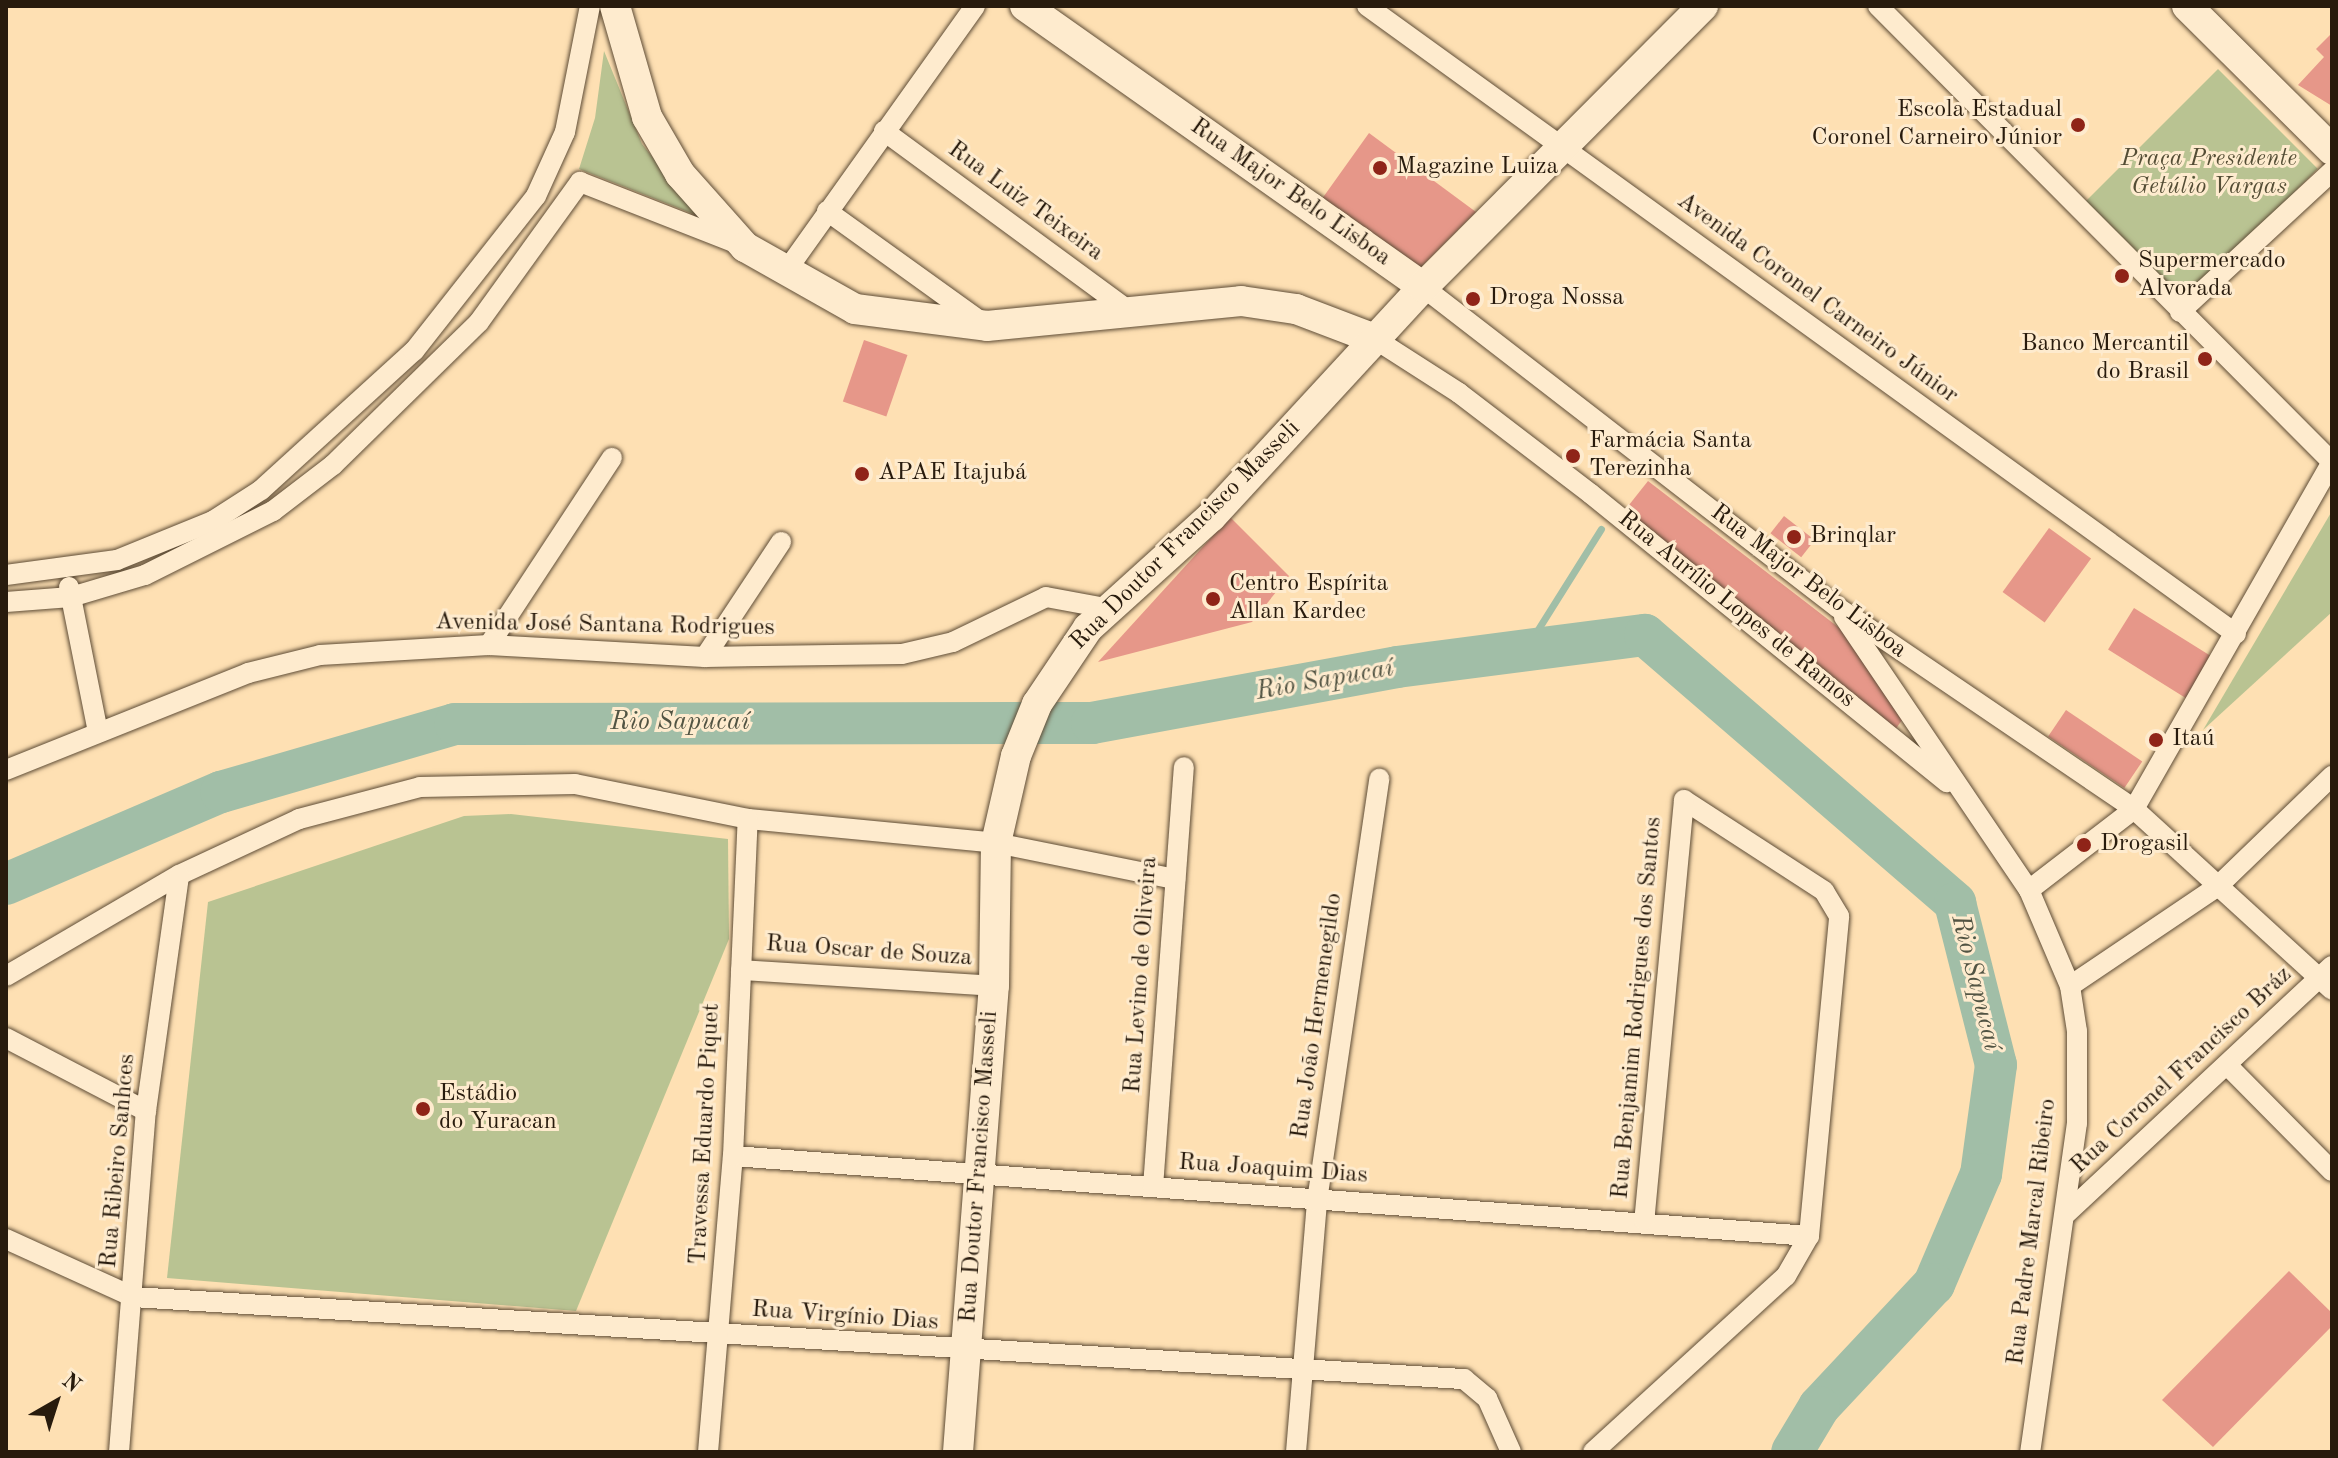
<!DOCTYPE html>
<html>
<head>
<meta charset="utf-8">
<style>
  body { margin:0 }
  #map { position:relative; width:2338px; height:1458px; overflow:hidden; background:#fee0b3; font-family:"Old Standard TT",serif }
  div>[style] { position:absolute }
  .green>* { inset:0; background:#b9c392; transform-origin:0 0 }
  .stream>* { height:7px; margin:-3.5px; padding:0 3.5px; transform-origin:3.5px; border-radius:3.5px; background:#a1bea7 }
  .river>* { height:42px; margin:-21px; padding:0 21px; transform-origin:21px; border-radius:21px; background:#a1bea7 }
  .building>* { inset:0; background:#e69789; transform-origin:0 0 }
  .roads { filter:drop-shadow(0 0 2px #5e4c36) drop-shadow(0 0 2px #5e4c36) }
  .street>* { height:20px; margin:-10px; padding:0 10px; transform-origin:10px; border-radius:10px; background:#feebce }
  .secondary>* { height:30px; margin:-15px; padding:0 15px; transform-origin:15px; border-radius:15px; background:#feebce }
  .dots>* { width:22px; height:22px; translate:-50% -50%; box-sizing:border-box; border:4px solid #feebce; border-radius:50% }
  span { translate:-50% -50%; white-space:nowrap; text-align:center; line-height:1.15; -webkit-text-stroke:6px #feebce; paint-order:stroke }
  .poi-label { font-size:24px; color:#281b0d }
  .right { translate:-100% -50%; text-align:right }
  .left { translate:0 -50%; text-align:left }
  .park-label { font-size:24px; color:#544d35; font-style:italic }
  .street-label { font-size:24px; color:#281b0d }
  .water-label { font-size:26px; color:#525443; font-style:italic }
  .frame { position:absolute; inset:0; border:8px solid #281b0d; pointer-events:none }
  .north { position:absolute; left:16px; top:1362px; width:80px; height:80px; -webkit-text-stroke:6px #feebce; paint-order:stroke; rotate:39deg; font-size:22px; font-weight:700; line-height:32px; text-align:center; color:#281b0d }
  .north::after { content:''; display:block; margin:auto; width:28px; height:36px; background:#281b0d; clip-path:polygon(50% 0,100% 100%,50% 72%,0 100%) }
</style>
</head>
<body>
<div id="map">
  <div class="green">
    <div style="clip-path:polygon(604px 51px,642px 144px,701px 217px,579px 169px,595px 118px)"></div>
    <div style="left:2218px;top:69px;width:141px;height:192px;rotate:45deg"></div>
    <div style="clip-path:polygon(2332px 511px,2332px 612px,2203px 730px)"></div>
    <div style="clip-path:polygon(511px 814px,728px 839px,729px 939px,576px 1311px,167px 1278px,208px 902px,464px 816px)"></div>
  </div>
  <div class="stream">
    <div style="left:1525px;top:650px;width:143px;rotate:-57.9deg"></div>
  </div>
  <div class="river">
    <div style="left:6px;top:884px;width:234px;rotate:-23.2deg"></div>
    <div style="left:221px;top:792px;width:244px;rotate:-16.2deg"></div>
    <div style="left:455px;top:724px;width:637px;rotate:-0.09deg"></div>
    <div style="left:1092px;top:723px;width:310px;rotate:-10.4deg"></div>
    <div style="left:1397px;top:667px;width:250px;rotate:-7.4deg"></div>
    <div style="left:1645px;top:635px;width:410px;rotate:40.8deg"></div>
    <div style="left:1955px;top:903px;width:167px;rotate:75.8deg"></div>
    <div style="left:1996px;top:1065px;width:110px;rotate:97.8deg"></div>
    <div style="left:1981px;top:1174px;width:120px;rotate:113.1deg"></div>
    <div style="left:1934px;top:1284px;width:168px;rotate:133.1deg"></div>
    <div style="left:1819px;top:1407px;width:52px;rotate:121deg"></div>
  </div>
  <div class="building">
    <div style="clip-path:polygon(2332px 33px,2332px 106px,2298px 85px,2324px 57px,2316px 49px)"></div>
    <div style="clip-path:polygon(1369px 133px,1476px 212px,1420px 268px,1319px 203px)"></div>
    <div style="left:864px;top:340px;width:46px;height:65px;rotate:19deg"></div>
    <div style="clip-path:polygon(1648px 481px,1842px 630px,1902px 720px,1895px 730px,1625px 510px)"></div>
    <div style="left:1784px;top:516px;width:39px;height:22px;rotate:38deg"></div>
    <div style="clip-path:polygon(1230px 517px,1289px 576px,1252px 622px,1098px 662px)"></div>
    <div style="left:2049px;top:528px;width:52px;height:79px;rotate:36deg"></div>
    <div style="left:2134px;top:608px;width:92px;height:49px;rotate:32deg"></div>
    <div style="left:2066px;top:710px;width:92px;height:32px;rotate:34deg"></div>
    <div style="clip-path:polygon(2289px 1271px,2332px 1313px,2332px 1326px,2213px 1447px,2162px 1400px)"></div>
  </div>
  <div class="roads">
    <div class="street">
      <div style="left:1367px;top:6px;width:1072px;rotate:35.85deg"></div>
      <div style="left:1878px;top:6px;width:643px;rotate:45.13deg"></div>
      <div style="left:884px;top:131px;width:308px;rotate:36.3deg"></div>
      <div style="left:827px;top:211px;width:192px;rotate:35.7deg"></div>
      <div style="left:784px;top:274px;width:329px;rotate:-54.5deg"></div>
      <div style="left:1423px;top:287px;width:523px;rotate:37.7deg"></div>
      <div style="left:1837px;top:607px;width:359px;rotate:34.2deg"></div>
      <div style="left:2134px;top:809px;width:268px;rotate:42.4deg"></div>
      <div style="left:2180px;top:312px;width:207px;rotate:-42.8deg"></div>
      <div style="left:1375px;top:339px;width:100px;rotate:32.7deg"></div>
      <div style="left:1459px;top:393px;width:166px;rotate:37.4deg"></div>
      <div style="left:1591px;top:494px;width:458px;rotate:39deg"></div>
      <div style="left:6px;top:575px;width:112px;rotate:-7.7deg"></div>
      <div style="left:117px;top:560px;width:104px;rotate:-22.1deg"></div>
      <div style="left:213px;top:521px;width:57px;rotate:-32.9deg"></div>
      <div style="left:261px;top:490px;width:207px;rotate:-42.3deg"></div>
      <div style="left:414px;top:351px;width:197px;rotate:-51.8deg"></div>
      <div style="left:536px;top:196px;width:70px;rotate:-65.6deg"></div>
      <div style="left:565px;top:132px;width:128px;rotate:-78.8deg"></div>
      <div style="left:69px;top:587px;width:148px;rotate:78.7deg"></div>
      <div style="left:6px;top:602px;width:65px;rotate:-4.4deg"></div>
      <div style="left:71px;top:597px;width:77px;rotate:-16.6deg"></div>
      <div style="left:145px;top:575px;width:143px;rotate:-26.6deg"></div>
      <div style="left:273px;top:511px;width:76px;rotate:-37.5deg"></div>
      <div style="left:333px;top:465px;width:204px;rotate:-44.4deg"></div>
      <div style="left:479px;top:322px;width:173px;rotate:-54.2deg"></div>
      <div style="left:580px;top:182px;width:170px;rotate:21.4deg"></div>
      <div style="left:1844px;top:617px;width:330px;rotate:55.9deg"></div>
      <div style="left:2029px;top:890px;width:104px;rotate:66.9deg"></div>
      <div style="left:2070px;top:986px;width:46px;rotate:81.2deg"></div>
      <div style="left:2077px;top:1031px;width:92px;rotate:90deg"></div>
      <div style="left:2077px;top:1123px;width:332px;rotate:98.1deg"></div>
      <div style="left:489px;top:645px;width:224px;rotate:-56.7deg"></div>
      <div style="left:705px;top:657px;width:138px;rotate:-56.5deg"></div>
      <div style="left:6px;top:770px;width:261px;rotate:-21.8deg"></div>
      <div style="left:248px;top:673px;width:74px;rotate:-14deg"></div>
      <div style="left:320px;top:655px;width:169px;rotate:-3.4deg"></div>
      <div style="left:489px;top:645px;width:216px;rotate:3.2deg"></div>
      <div style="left:705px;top:657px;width:197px;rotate:-0.9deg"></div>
      <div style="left:902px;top:654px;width:52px;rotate:-13.2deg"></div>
      <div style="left:953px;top:642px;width:103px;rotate:-25.8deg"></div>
      <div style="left:1046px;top:597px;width:66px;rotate:10.5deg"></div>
      <div style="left:2029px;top:890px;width:133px;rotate:-37.6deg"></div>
      <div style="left:2134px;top:809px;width:400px;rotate:-60.3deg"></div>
      <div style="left:741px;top:970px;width:254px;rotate:3.6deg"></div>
      <div style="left:6px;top:976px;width:200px;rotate:-30.3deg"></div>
      <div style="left:179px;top:875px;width:132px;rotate:-25deg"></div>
      <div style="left:299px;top:819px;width:125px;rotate:-14.8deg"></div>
      <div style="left:420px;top:787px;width:155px;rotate:-1.1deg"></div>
      <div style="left:575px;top:784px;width:177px;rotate:11.4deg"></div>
      <div style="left:748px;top:819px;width:249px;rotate:5.5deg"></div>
      <div style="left:996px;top:843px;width:183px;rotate:11.4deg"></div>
      <div style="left:2070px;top:986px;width:177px;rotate:-34deg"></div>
      <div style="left:2217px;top:887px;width:160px;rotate:-44deg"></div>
      <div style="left:6px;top:1038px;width:158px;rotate:27.5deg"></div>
      <div style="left:2228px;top:1066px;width:148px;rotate:45.3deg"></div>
      <div style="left:733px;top:1156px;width:1079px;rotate:4.25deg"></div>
      <div style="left:1153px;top:1187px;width:421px;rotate:-85.8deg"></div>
      <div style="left:2067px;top:1213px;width:362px;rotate:-43deg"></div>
      <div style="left:6px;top:1239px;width:140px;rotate:24.5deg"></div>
      <div style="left:133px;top:1297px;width:1334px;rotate:3.53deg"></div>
      <div style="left:1464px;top:1379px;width:30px;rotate:40deg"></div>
      <div style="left:1487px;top:1398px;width:59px;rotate:66deg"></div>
      <div style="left:119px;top:1452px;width:342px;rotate:-85.5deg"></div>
      <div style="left:146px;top:1111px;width:238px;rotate:-82deg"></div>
      <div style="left:708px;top:1452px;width:297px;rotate:-85.2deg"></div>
      <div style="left:733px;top:1156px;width:337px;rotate:-87.5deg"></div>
      <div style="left:1296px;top:1452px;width:252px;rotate:-85.2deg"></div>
      <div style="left:1317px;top:1201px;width:427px;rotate:-81.6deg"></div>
      <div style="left:1593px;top:1452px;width:261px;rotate:-42.4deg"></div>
      <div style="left:1786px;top:1276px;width:46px;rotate:-60.1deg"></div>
      <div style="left:1809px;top:1236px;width:321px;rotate:-84.6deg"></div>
      <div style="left:1839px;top:916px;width:29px;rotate:-121deg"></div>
      <div style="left:1824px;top:891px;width:167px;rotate:-147deg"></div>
      <div style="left:1684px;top:800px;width:422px;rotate:95.4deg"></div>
    </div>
    <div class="secondary">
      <div style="left:615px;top:6px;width:116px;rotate:73.9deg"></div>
      <div style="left:647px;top:117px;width:66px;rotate:59.9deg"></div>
      <div style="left:680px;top:174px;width:98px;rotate:48.3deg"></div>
      <div style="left:745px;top:247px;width:126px;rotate:29.4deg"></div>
      <div style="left:855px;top:309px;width:133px;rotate:7.3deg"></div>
      <div style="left:987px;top:326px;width:255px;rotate:-5.6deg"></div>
      <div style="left:1241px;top:301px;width:56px;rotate:8.3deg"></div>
      <div style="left:1296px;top:309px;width:85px;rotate:20.8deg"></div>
      <div style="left:1025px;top:6px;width:487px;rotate:35.2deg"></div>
      <div style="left:2187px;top:6px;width:204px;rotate:44.8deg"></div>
      <div style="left:958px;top:1452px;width:467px;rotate:-85.6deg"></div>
      <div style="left:994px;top:986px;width:143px;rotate:-89.2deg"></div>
      <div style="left:996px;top:843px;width:89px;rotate:-77.1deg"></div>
      <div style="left:1016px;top:756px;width:56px;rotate:-68deg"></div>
      <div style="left:1037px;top:704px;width:92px;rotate:-56.1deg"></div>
      <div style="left:1088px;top:628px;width:166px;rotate:-42.1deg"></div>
      <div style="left:1211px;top:517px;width:313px;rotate:-47.3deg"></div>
      <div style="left:1423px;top:287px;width:397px;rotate:-45.1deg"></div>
    </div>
  </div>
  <div class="dots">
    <div style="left:2078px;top:125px;background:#8f2418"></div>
    <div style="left:1380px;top:168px;background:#8f2418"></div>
    <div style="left:2122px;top:276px;background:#8f2418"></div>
    <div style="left:1473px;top:299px;background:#8f2418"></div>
    <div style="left:2205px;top:359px;background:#8f2418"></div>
    <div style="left:1573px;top:456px;background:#8f2418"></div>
    <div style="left:862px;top:474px;background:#8f2418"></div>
    <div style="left:1794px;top:537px;background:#8f2418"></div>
    <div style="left:1213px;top:599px;background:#8f2418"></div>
    <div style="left:2156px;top:740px;background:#8f2418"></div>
    <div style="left:2084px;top:845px;background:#8f2418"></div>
    <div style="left:423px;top:1109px;background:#8f2418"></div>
  </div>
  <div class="poi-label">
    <span class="right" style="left:2062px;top:125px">Escola Estadual<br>Coronel Carneiro Júnior</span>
    <span class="left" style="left:1396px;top:168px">Magazine Luiza</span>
    <span class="left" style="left:2138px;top:276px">Supermercado<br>Alvorada</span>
    <span class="left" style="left:1489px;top:299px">Droga Nossa</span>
    <span class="right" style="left:2189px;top:359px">Banco Mercantil<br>do Brasil</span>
    <span class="left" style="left:1589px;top:456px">Farmácia Santa<br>Terezinha</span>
    <span class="left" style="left:878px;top:474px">APAE Itajubá</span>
    <span class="left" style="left:1810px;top:537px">Brinqlar</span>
    <span class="left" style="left:1229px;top:599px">Centro Espírita<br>Allan Kardec</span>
    <span class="left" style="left:2172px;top:740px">Itaú</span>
    <span class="left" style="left:2100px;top:845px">Drogasil</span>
    <span class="left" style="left:439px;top:1109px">Estádio<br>do Yuracan</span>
  </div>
  <div class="park-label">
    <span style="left:2209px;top:174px">Praça Presidente<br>Getúlio Vargas</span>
  </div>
  <div class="street-label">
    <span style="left:1290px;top:193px;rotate:35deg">Rua Major Belo Lisboa</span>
    <span style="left:1025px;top:202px;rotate:36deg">Rua Luiz Teixeira</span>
    <span style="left:1817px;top:299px;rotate:36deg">Avenida Coronel Carneiro Júnior</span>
    <span style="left:1186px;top:536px;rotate:-45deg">Rua Doutor Francisco Masseli</span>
    <span style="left:1808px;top:582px;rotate:37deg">Rua Major Belo Lisboa</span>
    <span style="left:1736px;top:610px;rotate:39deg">Rua Aurílio Lopes de Ramos</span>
    <span style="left:605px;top:626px;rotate:1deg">Avenida José Santana Rodrigues</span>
    <span style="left:869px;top:952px;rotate:4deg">Rua Oscar de Souza</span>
    <span style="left:1142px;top:975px;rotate:-86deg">Rua Levino de Oliveira</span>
    <span style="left:1638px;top:1008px;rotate:-85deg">Rua Benjamim Rodrigues dos Santos</span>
    <span style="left:1318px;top:1016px;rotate:-82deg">Rua João Hermenegildo</span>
    <span style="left:2182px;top:1071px;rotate:-43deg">Rua Coronel Francisco Bráz</span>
    <span style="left:706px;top:1134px;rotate:-87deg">Travessa Eduardo Piquet</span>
    <span style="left:119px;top:1161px;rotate:-85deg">Rua Ribeiro Sanhces</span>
    <span style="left:980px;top:1167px;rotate:-86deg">Rua Doutor Francisco Masseli</span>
    <span style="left:1273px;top:1170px;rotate:4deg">Rua Joaquim Dias</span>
    <span style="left:2033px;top:1232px;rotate:-83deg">Rua Padre Marcal Ribeiro</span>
    <span style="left:845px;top:1317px;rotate:4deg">Rua Virgínio Dias</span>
  </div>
  <div class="water-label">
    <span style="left:1325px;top:681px;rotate:-10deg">Rio Sapucaí</span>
    <span style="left:680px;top:723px">Rio Sapucaí</span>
    <span style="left:1975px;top:983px;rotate:76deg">Rio Sapucaí</span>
  </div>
  <div class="frame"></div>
  <div class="north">N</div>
</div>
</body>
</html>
